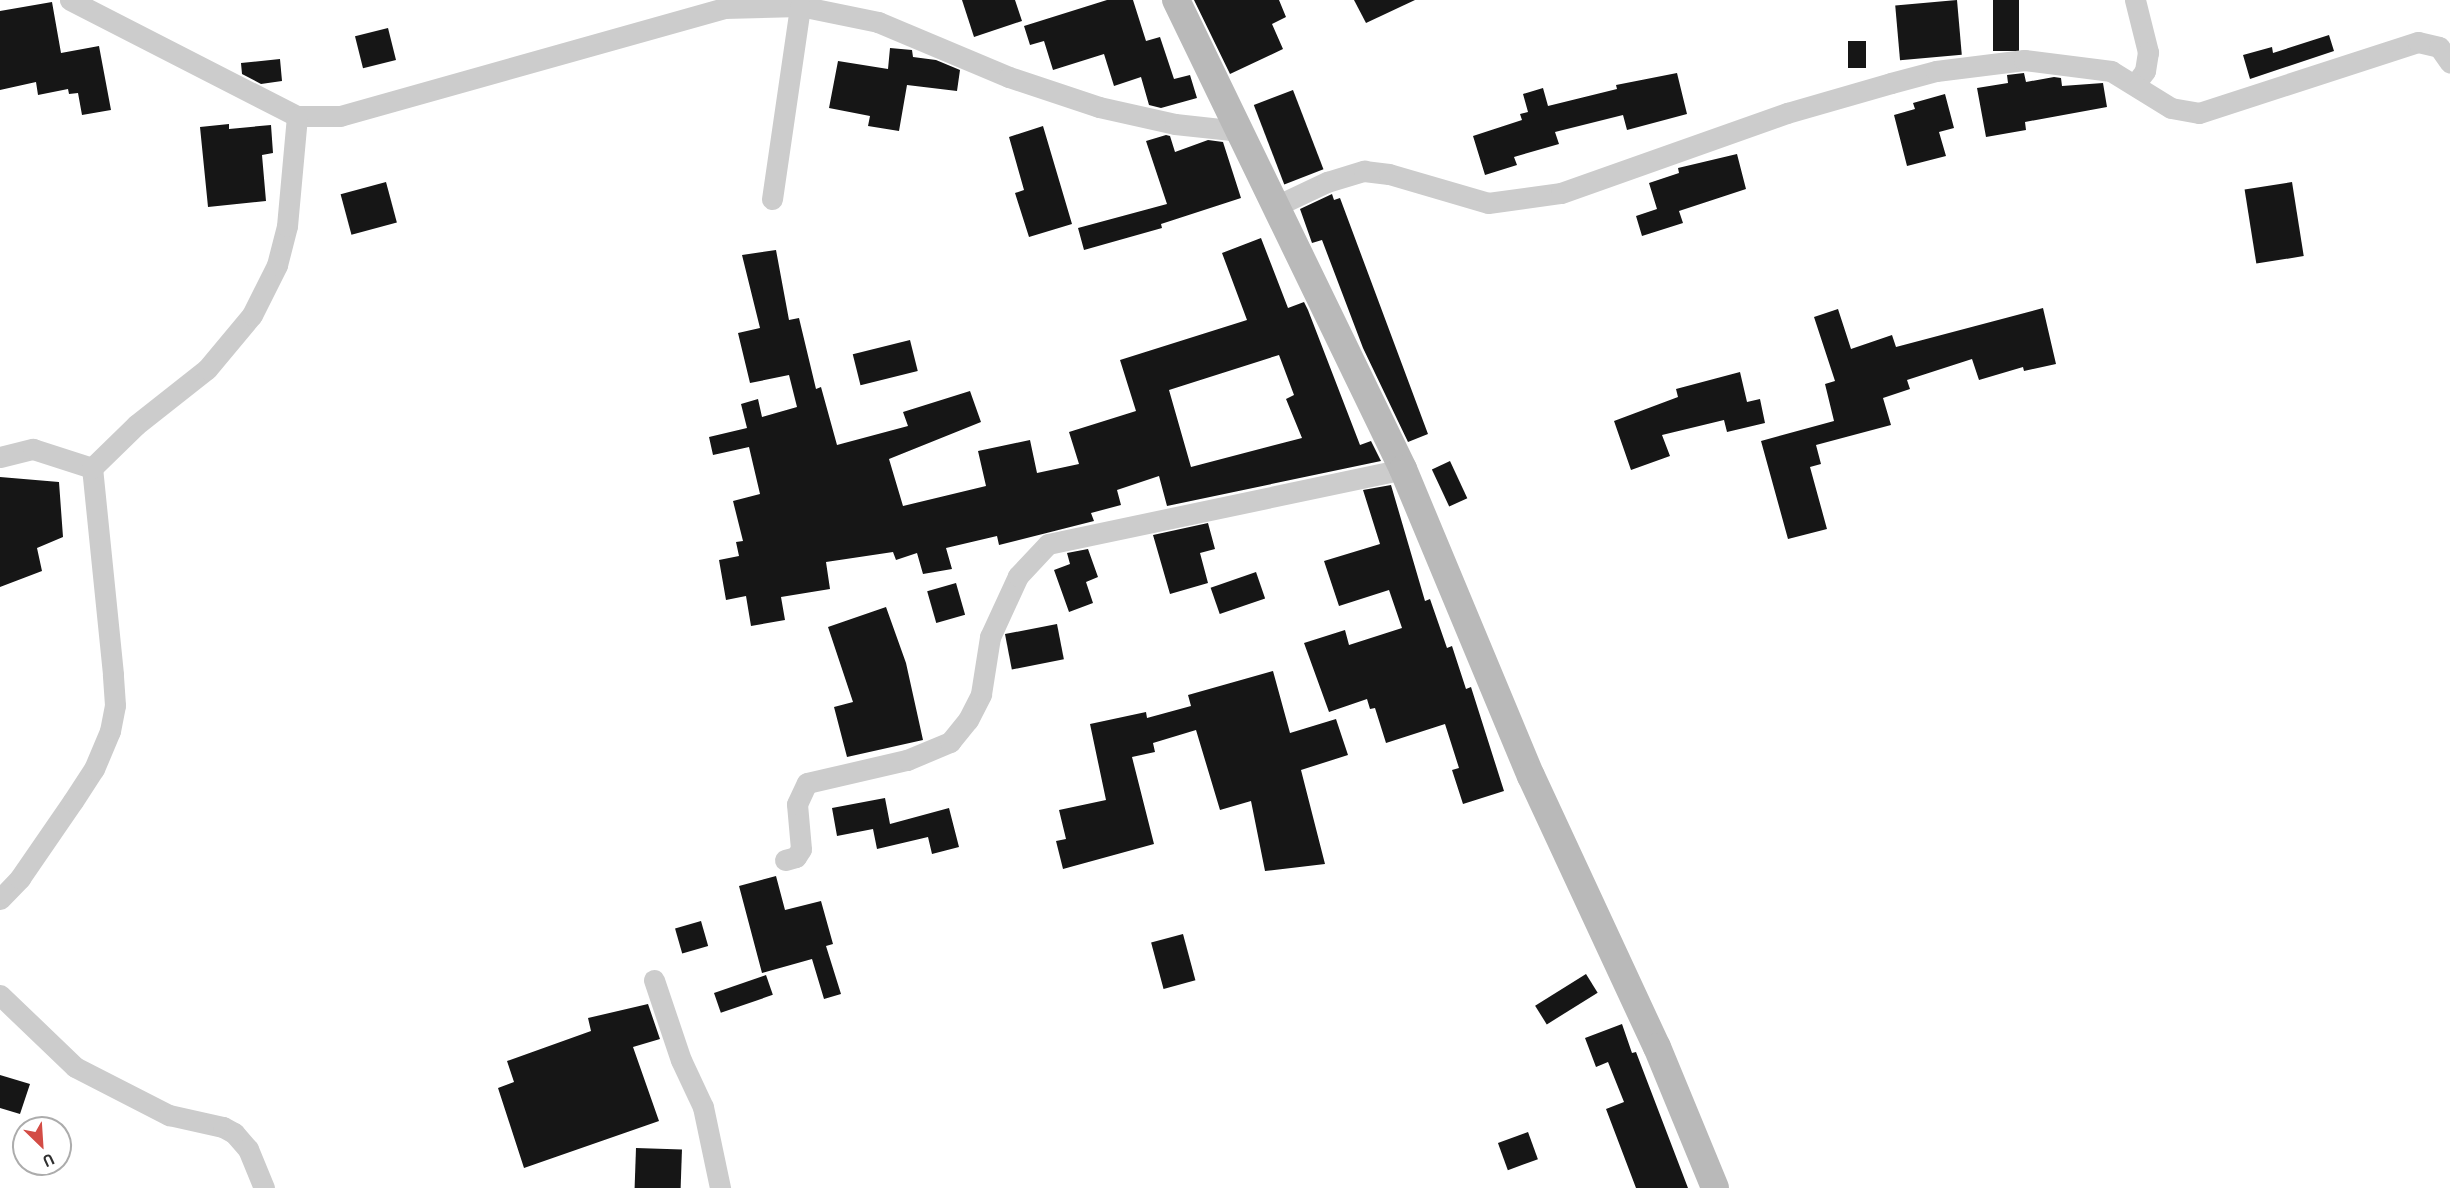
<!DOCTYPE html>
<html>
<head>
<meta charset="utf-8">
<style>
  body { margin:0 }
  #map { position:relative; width:2450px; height:1188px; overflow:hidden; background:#fff; font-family:"PT Sans",sans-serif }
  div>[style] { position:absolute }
  .building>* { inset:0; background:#161616; transform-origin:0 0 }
  .street>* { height:21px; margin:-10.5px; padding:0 10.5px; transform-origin:10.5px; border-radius:10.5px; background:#ccc }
  .secondary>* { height:28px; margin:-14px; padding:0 14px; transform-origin:14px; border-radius:14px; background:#b9b9b9 }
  span { translate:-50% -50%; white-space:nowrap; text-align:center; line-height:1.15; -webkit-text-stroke:6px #fff; paint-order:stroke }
  .north { position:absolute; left:12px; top:1116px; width:60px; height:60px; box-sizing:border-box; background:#fff; border:2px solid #acacac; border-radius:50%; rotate:155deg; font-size:16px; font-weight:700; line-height:24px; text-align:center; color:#2f2f2f }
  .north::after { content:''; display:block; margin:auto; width:21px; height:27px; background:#d34c45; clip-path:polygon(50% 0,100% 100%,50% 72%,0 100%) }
</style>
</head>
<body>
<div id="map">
  <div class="building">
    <div style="clip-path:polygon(962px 0,1015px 0,1022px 21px,974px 37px)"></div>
    <div style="clip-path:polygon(1107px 0,1133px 0,1146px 41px,1160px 37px,1174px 79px,1190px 75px,1197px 98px,1161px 108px,1149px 105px,1141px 77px,1114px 86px,1104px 54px,1053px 70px,1044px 41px,1030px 45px,1024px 26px)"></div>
    <div style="clip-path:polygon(1194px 0,1279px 0,1286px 17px,1272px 24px,1283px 49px,1230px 74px)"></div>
    <div style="clip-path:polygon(1354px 0,1415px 0,1366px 23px)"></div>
    <div style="left:1957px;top:0;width:55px;height:62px;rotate:85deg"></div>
    <div style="left:1993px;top:0;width:26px;height:51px"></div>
    <div style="clip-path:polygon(52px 2px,61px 53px,99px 46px,111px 110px,82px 115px,78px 93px,69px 94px,68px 89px,38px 95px,36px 82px,0 90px,0 11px)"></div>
    <div style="left:388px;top:28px;width:33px;height:34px;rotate:76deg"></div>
    <div style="clip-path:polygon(2329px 35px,2334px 51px,2250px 79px,2243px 55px,2272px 47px,2273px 53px)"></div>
    <div style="left:1848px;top:41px;width:18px;height:27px"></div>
    <div style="clip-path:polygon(890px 48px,912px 50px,913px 57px,936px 60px,960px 70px,957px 91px,907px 85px,899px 131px,868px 126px,870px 116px,829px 108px,838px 61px,888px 69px)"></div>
    <div style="clip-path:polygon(280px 59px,282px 81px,261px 84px,242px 74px,241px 63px)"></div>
    <div style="clip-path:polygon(1677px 73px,1687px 114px,1627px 130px,1623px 115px,1555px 132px,1559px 144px,1514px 157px,1517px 165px,1485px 175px,1473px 136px,1522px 120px,1520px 114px,1528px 112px,1523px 94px,1543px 88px,1548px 106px,1617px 89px,1616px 85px)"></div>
    <div style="clip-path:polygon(2024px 73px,2026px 82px,2054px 77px,2061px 78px,2062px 86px,2103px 83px,2107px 107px,2025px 122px,2026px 130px,1986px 137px,1977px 88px,2008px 83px,2007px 75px)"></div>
    <div style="left:1293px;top:90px;width:85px;height:42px;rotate:69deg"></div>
    <div style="clip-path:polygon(1945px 94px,1954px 128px,1939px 132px,1946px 156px,1907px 166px,1894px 115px,1915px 109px,1913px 103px)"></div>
    <div style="clip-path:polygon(229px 124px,229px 129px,271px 125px,273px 153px,262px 155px,266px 201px,208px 207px,200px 127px)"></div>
    <div style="clip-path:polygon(1043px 126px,1072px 224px,1029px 237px,1015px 193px,1024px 190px,1009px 137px)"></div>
    <div style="clip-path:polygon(1166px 135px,1170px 136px,1175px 152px,1208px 140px,1223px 142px,1241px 198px,1161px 224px,1162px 228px,1084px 250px,1078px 228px,1167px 204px,1146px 141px)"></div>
    <div style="clip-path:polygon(1737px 154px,1746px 189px,1679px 211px,1683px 223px,1642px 236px,1636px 216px,1657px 209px,1649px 183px,1679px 173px,1678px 168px)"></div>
    <div style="left:386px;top:182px;width:42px;height:47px;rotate:75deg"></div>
    <div style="left:2292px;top:182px;width:75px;height:48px;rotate:81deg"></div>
    <div style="clip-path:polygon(1332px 194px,1334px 200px,1340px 198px,1428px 434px,1408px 442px,1363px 348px,1322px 240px,1312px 243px,1300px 209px)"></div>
    <div style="clip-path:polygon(evenodd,1261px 238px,1288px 308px,1304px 302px,1308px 310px,1360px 445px,1371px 441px,1381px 461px,1167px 506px,1159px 476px,1117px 490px,1121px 505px,1091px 513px,1094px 521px,999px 545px,997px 536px,946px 548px,952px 569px,923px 574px,917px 553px,896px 560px,893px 552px,826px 562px,830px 589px,781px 597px,785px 620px,751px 626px,746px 596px,726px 600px,719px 560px,739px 556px,736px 542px,743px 541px,733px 501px,760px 494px,749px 447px,713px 455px,709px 437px,747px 428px,741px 404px,758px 399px,762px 417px,797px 407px,789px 375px,750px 383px,738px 333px,760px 328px,742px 255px,776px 250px,789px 320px,799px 318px,816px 389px,821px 387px,837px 445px,908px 426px,903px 412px,970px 391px,981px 422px,889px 459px,903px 506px,986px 486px,978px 451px,1030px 440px,1037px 473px,1079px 464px,1069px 432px,1136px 411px,1120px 360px,1247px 320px,1222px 253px,1261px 238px,1279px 355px,1294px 395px,1286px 399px,1302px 438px,1191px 467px,1169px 390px,1279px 355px)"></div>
    <div style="clip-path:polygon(2043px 308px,2056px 364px,2024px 371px,2023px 367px,1979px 380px,1972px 359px,1907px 380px,1910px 389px,1883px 398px,1891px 425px,1816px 445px,1821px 464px,1810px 467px,1827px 529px,1788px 539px,1761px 441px,1834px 421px,1825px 384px,1835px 381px,1814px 317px,1838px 309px,1851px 349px,1892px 335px,1896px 347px)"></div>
    <div style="left:910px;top:340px;width:32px;height:59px;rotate:76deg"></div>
    <div style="clip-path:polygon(1740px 372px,1747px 402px,1760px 399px,1765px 423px,1727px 432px,1724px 420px,1662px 435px,1670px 456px,1631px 470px,1614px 421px,1678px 397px,1676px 389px)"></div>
    <div style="left:1450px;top:461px;width:41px;height:20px;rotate:65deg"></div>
    <div style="clip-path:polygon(0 477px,59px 482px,63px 537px,37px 548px,42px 571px,0 587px)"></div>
    <div style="clip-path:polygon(1391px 485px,1425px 601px,1430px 599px,1447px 648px,1452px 646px,1466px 689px,1471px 687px,1504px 791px,1463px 804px,1452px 770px,1459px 768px,1445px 724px,1386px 743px,1375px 708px,1370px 709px,1367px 699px,1329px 712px,1304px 643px,1345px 630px,1349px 645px,1402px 628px,1389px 590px,1339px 606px,1324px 561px,1380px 544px,1363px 490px)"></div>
    <div style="clip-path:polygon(1208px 523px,1215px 549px,1200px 553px,1208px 583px,1170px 594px,1153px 535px)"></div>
    <div style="clip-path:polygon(1088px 549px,1098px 577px,1086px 582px,1093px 603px,1069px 612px,1054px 570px,1070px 564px,1067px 553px)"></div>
    <div style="left:1256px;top:572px;width:28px;height:48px;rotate:71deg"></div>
    <div style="left:956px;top:583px;width:33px;height:30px;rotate:74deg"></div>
    <div style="clip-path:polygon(886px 607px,906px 663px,923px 740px,847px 757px,834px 707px,853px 702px,828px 627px)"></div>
    <div style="left:1057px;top:624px;width:36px;height:53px;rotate:79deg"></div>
    <div style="clip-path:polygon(1273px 671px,1290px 733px,1336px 719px,1348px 755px,1301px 770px,1325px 864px,1265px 871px,1251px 801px,1220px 810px,1196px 730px,1153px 743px,1155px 752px,1132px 757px,1154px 844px,1063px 869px,1056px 841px,1066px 839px,1059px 810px,1106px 800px,1090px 724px,1146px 712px,1147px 718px,1191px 706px,1188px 695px)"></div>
    <div style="clip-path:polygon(885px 798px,890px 824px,949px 808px,959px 847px,932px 854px,928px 837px,877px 849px,873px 829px,837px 836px,832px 808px)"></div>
    <div style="clip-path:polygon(776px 876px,785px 910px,821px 901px,833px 944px,826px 946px,841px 994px,824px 999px,812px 959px,762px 973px,739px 886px)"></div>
    <div style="left:701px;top:921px;width:26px;height:27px;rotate:74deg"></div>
    <div style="left:1183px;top:934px;width:48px;height:33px;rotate:75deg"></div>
    <div style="left:1586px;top:974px;width:22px;height:60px;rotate:58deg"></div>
    <div style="left:766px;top:975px;width:21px;height:55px;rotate:71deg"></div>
    <div style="clip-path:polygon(648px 1004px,660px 1039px,633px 1047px,659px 1121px,524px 1168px,498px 1088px,514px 1082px,507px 1061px,591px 1031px,588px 1018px)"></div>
    <div style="clip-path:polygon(1622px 1024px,1632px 1053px,1636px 1052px,1688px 1188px,1636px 1188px,1606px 1109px,1624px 1102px,1608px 1062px,1596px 1067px,1585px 1038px)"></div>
    <div style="clip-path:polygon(0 1075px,30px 1084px,20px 1114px,0 1108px)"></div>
    <div style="left:1528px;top:1132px;width:29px;height:32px;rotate:70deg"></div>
    <div style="left:636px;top:1148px;width:46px;height:40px;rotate:2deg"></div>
  </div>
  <div class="street">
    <div style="left:70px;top:0;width:255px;rotate:27.1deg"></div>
    <div style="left:297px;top:116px;width:43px"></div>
    <div style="left:340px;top:116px;width:399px;rotate:-15.7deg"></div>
    <div style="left:724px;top:8px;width:76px;rotate:-1.5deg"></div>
    <div style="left:800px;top:6px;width:80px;rotate:11.6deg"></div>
    <div style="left:878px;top:22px;width:142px;rotate:22.8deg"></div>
    <div style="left:1009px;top:77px;width:95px;rotate:18.4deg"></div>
    <div style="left:1099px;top:107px;width:78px;rotate:12.6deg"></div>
    <div style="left:1175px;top:124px;width:64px;rotate:6.2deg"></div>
    <div style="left:2135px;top:0;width:54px;rotate:76deg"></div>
    <div style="left:2148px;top:52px;width:19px;rotate:99deg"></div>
    <div style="left:2145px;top:71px;width:15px;rotate:127deg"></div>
    <div style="left:772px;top:199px;width:195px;rotate:-81.7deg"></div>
    <div style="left:1274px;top:207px;width:59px;rotate:-25.3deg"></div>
    <div style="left:1327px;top:182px;width:39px;rotate:-17deg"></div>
    <div style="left:1364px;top:171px;width:25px;rotate:7deg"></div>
    <div style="left:1389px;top:174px;width:103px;rotate:16.3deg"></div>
    <div style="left:1488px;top:203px;width:74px;rotate:-7.8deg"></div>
    <div style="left:1561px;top:193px;width:240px;rotate:-19.5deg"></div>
    <div style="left:1787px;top:113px;width:108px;rotate:-16.1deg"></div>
    <div style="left:1891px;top:83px;width:47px;rotate:-14.9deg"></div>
    <div style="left:1936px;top:71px;width:89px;rotate:-7.1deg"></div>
    <div style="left:2024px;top:60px;width:88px;rotate:7.2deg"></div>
    <div style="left:2111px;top:71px;width:70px;rotate:31.7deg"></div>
    <div style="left:2171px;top:108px;width:28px;rotate:10deg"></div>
    <div style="left:2199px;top:113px;width:230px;rotate:-18deg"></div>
    <div style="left:2418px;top:42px;width:22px;rotate:13deg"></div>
    <div style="left:2439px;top:47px;width:19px;rotate:55deg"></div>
    <div style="left:0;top:457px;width:34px;rotate:-14deg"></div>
    <div style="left:33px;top:449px;width:62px;rotate:17.9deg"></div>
    <div style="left:785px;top:860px;width:11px;rotate:-15deg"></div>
    <div style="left:796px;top:857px;width:9px;rotate:-58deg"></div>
    <div style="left:801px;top:849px;width:45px;rotate:-95.1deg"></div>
    <div style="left:797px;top:804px;width:23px;rotate:-65deg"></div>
    <div style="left:807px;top:783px;width:103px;rotate:-13deg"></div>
    <div style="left:907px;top:760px;width:47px;rotate:-22.7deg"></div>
    <div style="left:950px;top:742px;width:28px;rotate:-51deg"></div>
    <div style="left:968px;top:720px;width:29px;rotate:-63deg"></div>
    <div style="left:981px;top:694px;width:58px;rotate:-81deg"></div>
    <div style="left:990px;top:637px;width:67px;rotate:-65.3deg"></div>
    <div style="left:1018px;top:576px;width:44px;rotate:-46.8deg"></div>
    <div style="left:1048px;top:544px;width:363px;rotate:-11.9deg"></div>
    <div style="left:0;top:899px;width:29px;rotate:-46deg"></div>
    <div style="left:20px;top:878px;width:93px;rotate:-55.5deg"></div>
    <div style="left:73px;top:801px;width:38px;rotate:-57deg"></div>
    <div style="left:94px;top:769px;width:41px;rotate:-67.2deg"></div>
    <div style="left:110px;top:731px;width:26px;rotate:-79deg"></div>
    <div style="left:115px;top:705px;width:31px;rotate:-94deg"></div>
    <div style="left:113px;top:674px;width:207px;rotate:-95.8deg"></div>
    <div style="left:92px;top:468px;width:62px;rotate:-44.3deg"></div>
    <div style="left:136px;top:425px;width:90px;rotate:-38.3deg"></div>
    <div style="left:207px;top:369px;width:70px;rotate:-50.2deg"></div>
    <div style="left:252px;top:315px;width:56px;rotate:-63.4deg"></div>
    <div style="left:277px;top:265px;width:40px;rotate:-75.6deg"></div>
    <div style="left:287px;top:226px;width:110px;rotate:-84.8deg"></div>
    <div style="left:654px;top:980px;width:84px;rotate:71.4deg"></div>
    <div style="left:681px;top:1060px;width:52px;rotate:64.9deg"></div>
    <div style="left:703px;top:1107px;width:83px;rotate:78.1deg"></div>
    <div style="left:0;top:995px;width:104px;rotate:43.8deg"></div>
    <div style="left:75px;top:1067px;width:106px;rotate:27.1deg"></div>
    <div style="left:169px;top:1115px;width:55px;rotate:12.5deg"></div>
    <div style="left:223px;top:1127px;width:13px;rotate:29deg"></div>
    <div style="left:234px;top:1133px;width:21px;rotate:49deg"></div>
    <div style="left:248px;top:1149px;width:42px;rotate:67.7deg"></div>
  </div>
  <div class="secondary">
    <div style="left:1176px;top:0;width:521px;rotate:64.17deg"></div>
    <div style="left:1403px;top:469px;width:333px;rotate:67.4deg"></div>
    <div style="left:1531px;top:776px;width:299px;rotate:65.1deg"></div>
    <div style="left:1657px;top:1047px;width:152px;rotate:67.6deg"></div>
  </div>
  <div class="north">U</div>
</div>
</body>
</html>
